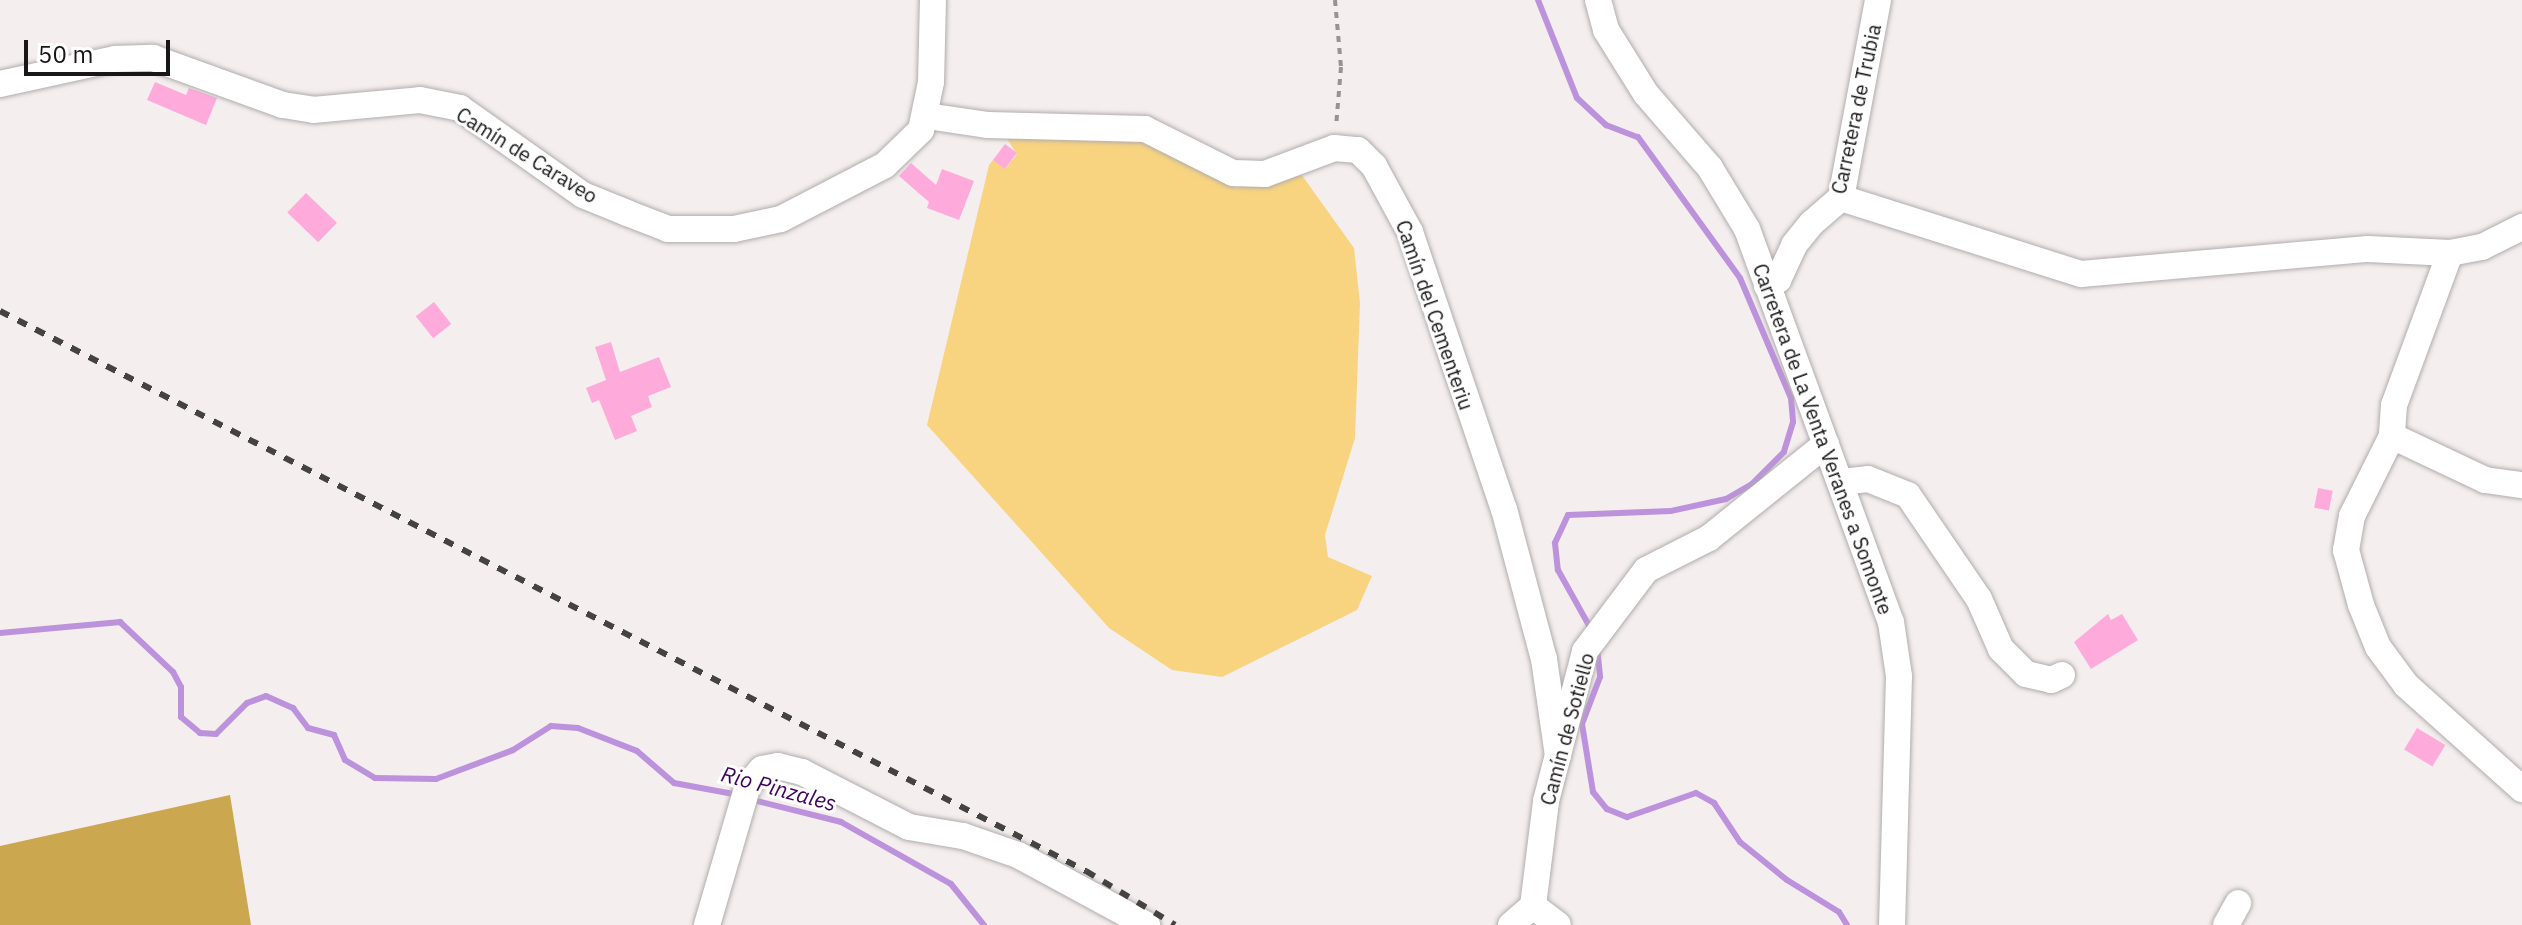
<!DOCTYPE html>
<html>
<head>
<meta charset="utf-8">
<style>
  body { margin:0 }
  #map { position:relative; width:2522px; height:925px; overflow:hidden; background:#f4eeee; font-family:"IBM Plex Sans",sans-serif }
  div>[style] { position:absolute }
  .green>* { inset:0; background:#f8d480 }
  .forest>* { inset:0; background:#cba74f }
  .stream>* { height:6px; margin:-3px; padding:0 3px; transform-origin:3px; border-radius:3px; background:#bd92dd }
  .building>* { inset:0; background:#feabdb; transform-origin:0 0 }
  .path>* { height:4px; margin-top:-2px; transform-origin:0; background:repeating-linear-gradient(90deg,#989393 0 6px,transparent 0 12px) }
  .roads { filter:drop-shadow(0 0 2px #b2acac) drop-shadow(0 0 2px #b2acac) }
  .minor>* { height:26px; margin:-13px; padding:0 13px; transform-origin:13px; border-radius:13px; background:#fff }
  .rail>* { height:6px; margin-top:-3px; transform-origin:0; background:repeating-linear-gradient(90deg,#454242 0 10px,transparent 0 20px) }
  span { translate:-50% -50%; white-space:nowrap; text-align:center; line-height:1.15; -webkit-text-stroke:6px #fff; paint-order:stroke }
  .street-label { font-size:20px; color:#181616 }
  .water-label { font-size:22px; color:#40005e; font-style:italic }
  .scale { position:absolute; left:24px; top:40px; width:146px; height:36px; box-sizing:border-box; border:4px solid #181616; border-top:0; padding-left:10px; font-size:24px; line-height:28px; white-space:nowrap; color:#181616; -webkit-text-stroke:6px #fff; paint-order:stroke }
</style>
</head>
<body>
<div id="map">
  <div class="green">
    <div style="clip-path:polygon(1108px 135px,1149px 141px,1236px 188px,1301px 174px,1354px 248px,1360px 303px,1355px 438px,1325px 535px,1328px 557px,1372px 576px,1357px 610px,1222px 677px,1172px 670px,1109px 628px,927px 425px,989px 165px,993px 160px,1006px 168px,1017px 154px,1007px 139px)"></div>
  </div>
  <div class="forest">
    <div style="clip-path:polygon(230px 795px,251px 925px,0 925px,0 846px)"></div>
  </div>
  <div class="stream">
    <div style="left:1538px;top:0;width:105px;rotate:68.3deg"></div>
    <div style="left:1577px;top:98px;width:40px;rotate:43deg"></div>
    <div style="left:1606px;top:125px;width:34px;rotate:21deg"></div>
    <div style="left:1638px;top:137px;width:174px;rotate:54.1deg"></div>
    <div style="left:1740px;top:278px;width:130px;rotate:67deg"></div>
    <div style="left:1791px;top:398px;width:24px;rotate:85deg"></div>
    <div style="left:1793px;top:422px;width:31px;rotate:107deg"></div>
    <div style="left:1784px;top:452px;width:45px;rotate:135deg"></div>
    <div style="left:1752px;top:484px;width:30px;rotate:150deg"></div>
    <div style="left:1726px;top:499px;width:56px;rotate:167.7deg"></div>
    <div style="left:1671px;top:511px;width:103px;rotate:177.8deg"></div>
    <div style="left:1568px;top:515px;width:31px;rotate:115deg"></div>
    <div style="left:1555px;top:543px;width:27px;rotate:84deg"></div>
    <div style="left:1558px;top:570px;width:68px;rotate:60.8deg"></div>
    <div style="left:0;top:633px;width:121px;rotate:-5.2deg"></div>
    <div style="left:120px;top:622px;width:73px;rotate:43.3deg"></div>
    <div style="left:173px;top:672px;width:17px;rotate:62deg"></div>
    <div style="left:181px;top:687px;width:30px;rotate:90deg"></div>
    <div style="left:181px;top:717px;width:25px;rotate:40deg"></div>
    <div style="left:200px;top:733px;width:16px;rotate:4deg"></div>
    <div style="left:216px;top:734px;width:44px;rotate:-45deg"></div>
    <div style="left:247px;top:703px;width:20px;rotate:-20deg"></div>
    <div style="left:266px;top:696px;width:30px;rotate:24deg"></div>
    <div style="left:293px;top:708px;width:25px;rotate:53deg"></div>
    <div style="left:308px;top:728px;width:27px;rotate:15deg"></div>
    <div style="left:334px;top:735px;width:27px;rotate:66deg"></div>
    <div style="left:345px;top:760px;width:35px;rotate:31deg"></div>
    <div style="left:375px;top:778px;width:61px;rotate:0.9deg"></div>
    <div style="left:436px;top:779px;width:82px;rotate:-20.6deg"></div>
    <div style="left:513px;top:750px;width:45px;rotate:-32.3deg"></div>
    <div style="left:551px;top:726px;width:27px;rotate:4deg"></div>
    <div style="left:578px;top:728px;width:63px;rotate:21.3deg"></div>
    <div style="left:637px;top:751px;width:49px;rotate:40.9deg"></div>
    <div style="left:674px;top:783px;width:66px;rotate:10.5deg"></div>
    <div style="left:1597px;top:647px;width:30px;rotate:84deg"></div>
    <div style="left:1600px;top:677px;width:50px;rotate:111deg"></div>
    <div style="left:1582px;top:724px;width:69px;rotate:80.8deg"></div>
    <div style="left:1593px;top:792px;width:22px;rotate:51deg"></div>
    <div style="left:1607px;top:809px;width:22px;rotate:22deg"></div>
    <div style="left:1627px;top:817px;width:73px;rotate:-19.2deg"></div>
    <div style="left:1696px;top:793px;width:21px;rotate:29deg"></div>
    <div style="left:1714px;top:803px;width:47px;rotate:56.3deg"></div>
    <div style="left:1740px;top:842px;width:60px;rotate:39deg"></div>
    <div style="left:1787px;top:880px;width:61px;rotate:31.6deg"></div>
    <div style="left:1839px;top:912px;width:15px;rotate:58deg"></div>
    <div style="left:749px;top:799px;width:95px;rotate:14deg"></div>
    <div style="left:841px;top:822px;width:126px;rotate:29.4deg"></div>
    <div style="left:951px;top:884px;width:53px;rotate:51.2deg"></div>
  </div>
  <div class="building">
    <div style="clip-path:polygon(155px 82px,186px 95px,189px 88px,217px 98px,206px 125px,147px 100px)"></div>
    <div style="left:1005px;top:144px;width:15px;height:20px;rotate:37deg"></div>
    <div style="clip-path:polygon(911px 163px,936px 185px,942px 169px,974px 181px,959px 220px,927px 208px,929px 202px,899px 176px)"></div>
    <div style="left:306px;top:193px;width:43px;height:27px;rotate:44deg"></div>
    <div style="left:434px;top:302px;width:28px;height:23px;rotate:52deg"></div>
    <div style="clip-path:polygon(611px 342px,620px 372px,659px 357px,671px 387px,648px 396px,652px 407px,631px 416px,637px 431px,615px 440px,599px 400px,592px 403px,586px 388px,606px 380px,595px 347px)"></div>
    <div style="left:2318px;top:488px;width:15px;height:20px;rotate:11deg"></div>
    <div style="clip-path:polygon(2108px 614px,2111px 620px,2122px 614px,2138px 640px,2091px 669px,2074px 642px)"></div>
    <div style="left:2417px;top:728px;width:33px;height:25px;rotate:31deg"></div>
  </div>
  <div class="path">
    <div style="left:1335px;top:0;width:67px;rotate:84.9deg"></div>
    <div style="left:1341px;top:67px;width:59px;rotate:94.8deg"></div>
  </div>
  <div class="roads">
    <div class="minor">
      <div style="left:1598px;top:0;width:31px;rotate:75deg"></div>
      <div style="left:1606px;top:30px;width:75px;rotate:58deg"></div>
      <div style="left:1646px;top:94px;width:98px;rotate:49.1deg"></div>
      <div style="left:1710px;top:168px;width:71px;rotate:58.8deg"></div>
      <div style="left:1747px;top:229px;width:419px;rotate:69.9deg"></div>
      <div style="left:1891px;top:622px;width:55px;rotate:81.6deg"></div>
      <div style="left:1899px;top:676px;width:249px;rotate:91.6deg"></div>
      <div style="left:0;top:84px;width:118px;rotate:-12.3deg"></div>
      <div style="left:115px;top:59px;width:38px;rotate:-2deg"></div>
      <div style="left:153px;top:58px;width:138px;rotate:19.9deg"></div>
      <div style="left:283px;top:105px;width:30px;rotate:9deg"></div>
      <div style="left:313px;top:110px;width:107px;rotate:-5.3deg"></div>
      <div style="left:420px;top:100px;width:41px;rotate:11.3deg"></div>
      <div style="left:460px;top:108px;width:151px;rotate:35.3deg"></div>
      <div style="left:583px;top:195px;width:48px;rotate:22.2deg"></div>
      <div style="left:627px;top:213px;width:44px;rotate:21.3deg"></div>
      <div style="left:668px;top:229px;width:66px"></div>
      <div style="left:734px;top:229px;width:48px;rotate:-12deg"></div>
      <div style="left:781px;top:219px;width:117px;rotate:-27.4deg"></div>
      <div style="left:885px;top:165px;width:50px;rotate:-44.2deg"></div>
      <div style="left:921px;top:130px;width:49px;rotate:-78.2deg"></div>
      <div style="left:931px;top:82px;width:82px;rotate:-88.6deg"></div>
      <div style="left:927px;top:116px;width:62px;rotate:8.4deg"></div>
      <div style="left:988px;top:125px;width:157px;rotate:1.5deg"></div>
      <div style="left:1145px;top:129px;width:98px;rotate:26.6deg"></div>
      <div style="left:1233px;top:173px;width:32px;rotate:2deg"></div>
      <div style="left:1265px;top:174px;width:74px;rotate:-20.6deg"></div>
      <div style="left:1334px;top:148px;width:24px;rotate:5deg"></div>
      <div style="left:1358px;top:150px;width:23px;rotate:45deg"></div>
      <div style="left:1374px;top:166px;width:75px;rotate:61.4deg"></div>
      <div style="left:1410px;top:232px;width:293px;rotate:71.3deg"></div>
      <div style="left:1504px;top:509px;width:155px;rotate:75.1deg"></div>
      <div style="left:1544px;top:659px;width:98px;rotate:81.8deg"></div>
      <div style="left:1841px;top:198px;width:252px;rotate:17.6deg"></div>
      <div style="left:2081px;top:274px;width:288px;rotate:-5deg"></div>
      <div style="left:2368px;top:249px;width:82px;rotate:2.8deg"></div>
      <div style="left:2450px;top:253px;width:33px;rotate:-11deg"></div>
      <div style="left:2482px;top:247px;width:45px;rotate:-26.6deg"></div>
      <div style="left:2450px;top:253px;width:162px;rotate:110.2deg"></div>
      <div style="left:2394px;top:405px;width:31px;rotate:94deg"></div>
      <div style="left:2392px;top:436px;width:103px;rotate:25.3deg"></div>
      <div style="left:2485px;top:480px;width:37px;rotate:8deg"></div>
      <div style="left:1767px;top:286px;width:13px;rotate:-29deg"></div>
      <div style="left:1778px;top:280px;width:38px;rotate:-65deg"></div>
      <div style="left:1794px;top:245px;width:28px;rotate:-51deg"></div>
      <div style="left:1812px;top:223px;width:38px;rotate:-41deg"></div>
      <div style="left:1841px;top:198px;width:201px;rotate:-79.4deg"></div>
      <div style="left:2392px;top:436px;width:89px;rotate:116.6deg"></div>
      <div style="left:2352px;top:516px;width:35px;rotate:100deg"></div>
      <div style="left:2346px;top:550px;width:57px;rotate:74.7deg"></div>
      <div style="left:2361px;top:605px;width:45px;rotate:68deg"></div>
      <div style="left:2378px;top:647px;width:47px;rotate:53.6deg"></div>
      <div style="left:2406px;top:685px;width:156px;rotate:41.9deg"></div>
      <div style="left:1840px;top:482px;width:28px;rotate:-6deg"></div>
      <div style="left:1868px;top:479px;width:43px;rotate:21.8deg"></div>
      <div style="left:1908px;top:495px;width:126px;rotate:55.7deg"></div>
      <div style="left:1979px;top:599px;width:55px;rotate:66.3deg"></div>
      <div style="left:2001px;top:649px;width:35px;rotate:45deg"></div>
      <div style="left:2026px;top:674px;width:26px;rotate:13deg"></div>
      <div style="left:2051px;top:680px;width:12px;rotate:-24deg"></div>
      <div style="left:1533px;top:906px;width:106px;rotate:-82.9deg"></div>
      <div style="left:1546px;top:801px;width:155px;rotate:-75.4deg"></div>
      <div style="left:1585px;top:651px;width:101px;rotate:-53deg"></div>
      <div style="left:1646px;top:570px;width:71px;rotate:-26.9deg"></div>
      <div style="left:1709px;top:538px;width:150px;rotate:-38.8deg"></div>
      <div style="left:1533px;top:906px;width:31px;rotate:37deg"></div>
      <div style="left:707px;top:925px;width:146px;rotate:-73.7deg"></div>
      <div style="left:748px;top:785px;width:21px;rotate:-49deg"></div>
      <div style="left:762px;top:769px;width:16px;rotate:-11deg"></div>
      <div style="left:778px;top:766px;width:25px;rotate:14deg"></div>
      <div style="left:802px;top:772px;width:120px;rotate:27.2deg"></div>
      <div style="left:909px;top:827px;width:55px;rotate:9.5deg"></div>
      <div style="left:963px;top:836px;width:58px;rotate:19.1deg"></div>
      <div style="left:1018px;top:855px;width:147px;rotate:28.5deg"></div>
      <div style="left:1511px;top:925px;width:29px;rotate:-41deg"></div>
      <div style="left:2226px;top:925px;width:25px;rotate:-61deg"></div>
    </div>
  </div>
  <div class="rail">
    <div style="left:0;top:311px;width:1222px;rotate:27.28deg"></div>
    <div style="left:1086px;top:871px;width:104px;rotate:31.2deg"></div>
  </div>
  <div class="street-label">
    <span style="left:1856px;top:109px;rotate:-78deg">Carretera de Trubia</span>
    <span style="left:527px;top:155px;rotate:32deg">Camín de Caraveo</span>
    <span style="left:1435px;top:315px;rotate:71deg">Camín del Cementeriu</span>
    <span style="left:1823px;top:439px;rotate:70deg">Carretera de La Venta Veranes a Somonte</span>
    <span style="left:1567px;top:729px;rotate:-75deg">Camín de Sotiello</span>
  </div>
  <div class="water-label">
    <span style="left:779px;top:788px;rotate:15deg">Rio Pinzales</span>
  </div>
  <div class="scale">50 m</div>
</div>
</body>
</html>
